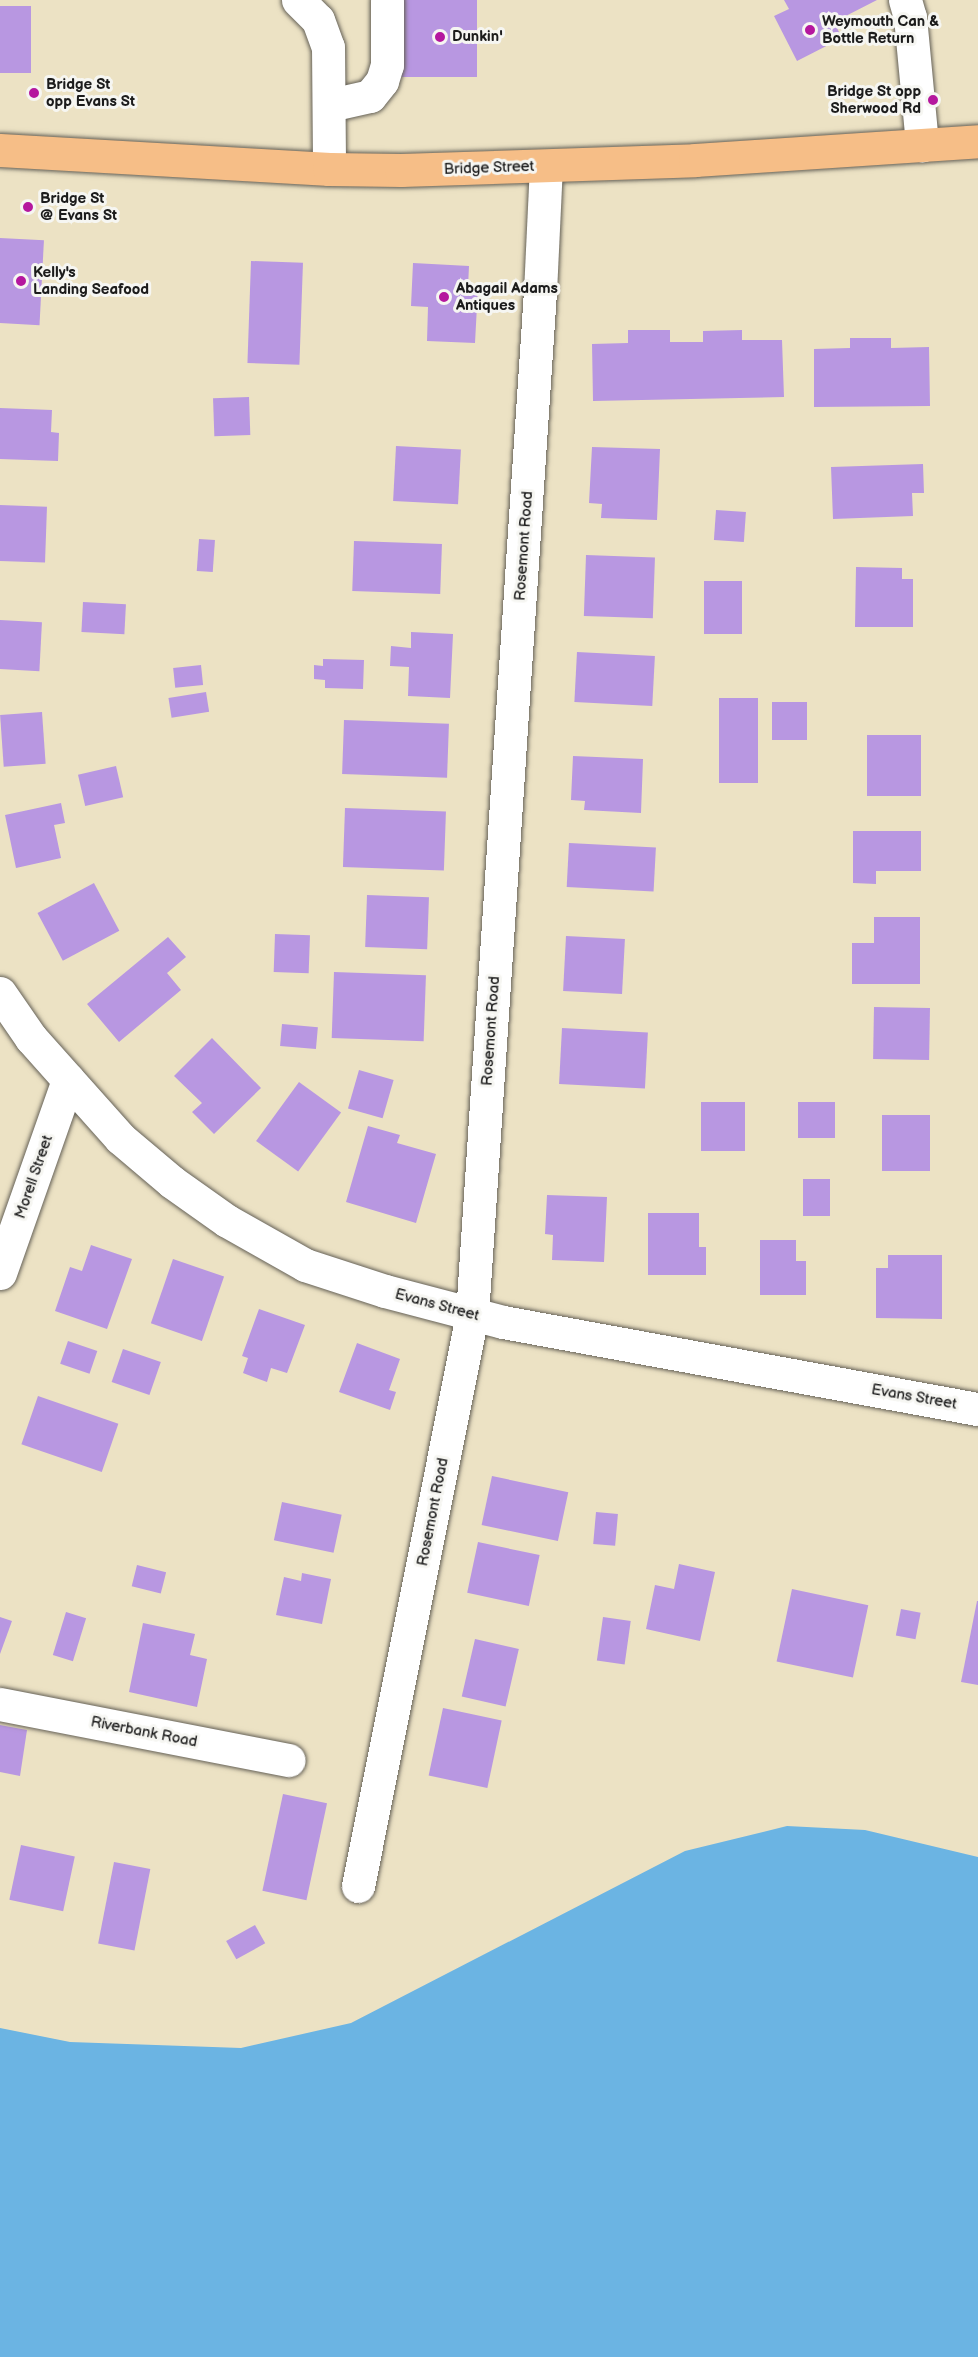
<!DOCTYPE html>
<html>
<head>
<meta charset="utf-8">
<style>
  body { margin:0 }
  #map { position:relative; width:978px; height:2357px; overflow:hidden; background:#ece2c4; font-family:"Balsamiq Sans",sans-serif }
  div>[style] { position:absolute }
  .water>* { inset:0; background:#6bb4e3 }
  .building>* { inset:0; background:#b897e1; transform-origin:0 0 }
  .roads { filter:drop-shadow(0 0 2px #656157) drop-shadow(0 0 2px #656157) }
  .minor>* { height:33px; margin:-16.5px; padding:0 16.5px; transform-origin:16.5px; border-radius:16.5px; background:#fff }
  .major>* { height:33px; margin:-16.5px; padding:0 16.5px; transform-origin:16.5px; border-radius:16.5px; background:#f6be87 }
  .dots>* { width:16px; height:16px; translate:-50% -50%; box-sizing:border-box; border:3px solid #f6f6f2; border-radius:50% }
  span { translate:-50% -50%; white-space:nowrap; text-align:center; line-height:1.15; -webkit-text-stroke:6px #f6f6f2; paint-order:stroke }
  .poi-label { font-size:15px; color:#1c1c1c; font-weight:700 }
  .left { translate:0 -50%; text-align:left }
  .right { translate:-100% -50%; text-align:right }
  .street-label { font-size:15px; color:#1c1c1c }
</style>
</head>
<body>
<div id="map">
  <div class="water">
    <div style="clip-path:polygon(787px 1826px,865px 1830px,978px 1857px,978px 2357px,0 2357px,0 2028px,70px 2042px,241px 2048px,351px 2023px,685px 1851px)"></div>
  </div>
  <div class="building">
    <div style="left:401px;top:0;width:76px;height:77px"></div>
    <div style="clip-path:polygon(784px 0,877px 0,834px 22px,842px 38px,797px 61px,774px 16px,789px 9px)"></div>
    <div style="left:0;top:6px;width:31px;height:67px"></div>
    <div style="left:0;top:238px;width:44px;height:85px;rotate:3deg"></div>
    <div style="left:251px;top:261px;width:52px;height:102px;rotate:2deg"></div>
    <div style="clip-path:polygon(413px 263px,469px 266px,468px 287px,478px 287px,475px 343px,427px 341px,428px 307px,411px 306px)"></div>
    <div style="clip-path:polygon(628px 330px,670px 330px,670px 342px,703px 342px,703px 331px,742px 330px,742px 340px,782px 340px,784px 397px,593px 401px,592px 344px,628px 343px)"></div>
    <div style="clip-path:polygon(850px 338px,891px 338px,891px 348px,929px 347px,930px 406px,814px 407px,814px 349px,850px 348px)"></div>
    <div style="left:249px;top:397px;width:38px;height:36px;rotate:88deg"></div>
    <div style="clip-path:polygon(0 408px,52px 410px,51px 432px,59px 433px,58px 461px,0 459px)"></div>
    <div style="left:396px;top:446px;width:65px;height:55px;rotate:3deg"></div>
    <div style="clip-path:polygon(592px 447px,660px 449px,657px 520px,601px 518px,602px 504px,589px 503px)"></div>
    <div style="clip-path:polygon(923px 464px,924px 493px,912px 493px,913px 516px,833px 519px,831px 467px)"></div>
    <div style="left:0;top:505px;width:47px;height:56px;rotate:2deg"></div>
    <div style="left:716px;top:510px;width:30px;height:30px;rotate:4deg"></div>
    <div style="left:199px;top:539px;width:16px;height:32px;rotate:4deg"></div>
    <div style="left:354px;top:541px;width:88px;height:50px;rotate:2deg"></div>
    <div style="left:586px;top:555px;width:69px;height:61px;rotate:2deg"></div>
    <div style="clip-path:polygon(856px 567px,902px 568px,902px 579px,913px 579px,913px 627px,855px 627px)"></div>
    <div style="left:704px;top:581px;width:38px;height:53px"></div>
    <div style="left:83px;top:602px;width:43px;height:30px;rotate:3deg"></div>
    <div style="left:0;top:620px;width:42px;height:49px;rotate:3deg"></div>
    <div style="clip-path:polygon(411px 632px,453px 634px,450px 698px,408px 696px,409px 667px,390px 666px,391px 646px,411px 648px)"></div>
    <div style="left:577px;top:652px;width:78px;height:50px;rotate:3deg"></div>
    <div style="clip-path:polygon(323px 659px,364px 660px,363px 689px,325px 688px,325px 680px,314px 679px,314px 665px,323px 666px)"></div>
    <div style="left:201px;top:665px;width:20px;height:28px;rotate:84deg"></div>
    <div style="left:206px;top:692px;width:20px;height:38px;rotate:81deg"></div>
    <div style="left:719px;top:698px;width:39px;height:85px"></div>
    <div style="left:772px;top:702px;width:35px;height:38px"></div>
    <div style="left:42px;top:712px;width:52px;height:42px;rotate:86deg"></div>
    <div style="left:344px;top:720px;width:105px;height:54px;rotate:2deg"></div>
    <div style="left:867px;top:735px;width:54px;height:61px"></div>
    <div style="clip-path:polygon(573px 756px,643px 759px,641px 813px,584px 810px,585px 801px,571px 800px)"></div>
    <div style="left:116px;top:766px;width:32px;height:39px;rotate:77deg"></div>
    <div style="clip-path:polygon(61px 803px,65px 823px,54px 825px,61px 858px,16px 868px,5px 815px)"></div>
    <div style="left:345px;top:808px;width:101px;height:59px;rotate:2deg"></div>
    <div style="clip-path:polygon(853px 831px,921px 831px,921px 871px,876px 871px,876px 884px,853px 883px)"></div>
    <div style="left:569px;top:843px;width:87px;height:44px;rotate:3deg"></div>
    <div style="left:94px;top:883px;width:54px;height:64px;rotate:62deg"></div>
    <div style="left:367px;top:895px;width:62px;height:52px;rotate:2deg"></div>
    <div style="clip-path:polygon(874px 917px,920px 917px,920px 984px,852px 984px,852px 943px,874px 943px)"></div>
    <div style="left:275px;top:934px;width:35px;height:38px;rotate:2deg"></div>
    <div style="left:566px;top:936px;width:59px;height:55px;rotate:3deg"></div>
    <div style="clip-path:polygon(168px 937px,186px 957px,167px 973px,181px 990px,119px 1042px,87px 1004px)"></div>
    <div style="left:334px;top:972px;width:92px;height:66px;rotate:2deg"></div>
    <div style="left:874px;top:1007px;width:56px;height:52px;rotate:1deg"></div>
    <div style="left:282px;top:1024px;width:36px;height:22px;rotate:5deg"></div>
    <div style="left:562px;top:1028px;width:86px;height:56px;rotate:3deg"></div>
    <div style="clip-path:polygon(212px 1038px,261px 1088px,214px 1134px,192px 1112px,202px 1103px,174px 1076px)"></div>
    <div style="left:359px;top:1070px;width:36px;height:40px;rotate:16deg"></div>
    <div style="left:299px;top:1082px;width:52px;height:73px;rotate:36deg"></div>
    <div style="left:701px;top:1102px;width:44px;height:49px"></div>
    <div style="left:798px;top:1102px;width:37px;height:36px"></div>
    <div style="left:882px;top:1115px;width:48px;height:56px"></div>
    <div style="clip-path:polygon(368px 1126px,400px 1135px,397px 1143px,436px 1154px,416px 1223px,346px 1202px)"></div>
    <div style="left:803px;top:1179px;width:27px;height:37px"></div>
    <div style="clip-path:polygon(547px 1195px,607px 1197px,604px 1262px,552px 1260px,553px 1235px,545px 1234px)"></div>
    <div style="clip-path:polygon(648px 1213px,699px 1213px,699px 1247px,706px 1247px,706px 1275px,648px 1275px)"></div>
    <div style="clip-path:polygon(760px 1240px,796px 1240px,796px 1261px,806px 1261px,806px 1295px,760px 1295px)"></div>
    <div style="clip-path:polygon(91px 1245px,132px 1259px,107px 1329px,55px 1311px,70px 1267px,82px 1271px)"></div>
    <div style="clip-path:polygon(888px 1255px,942px 1255px,942px 1319px,876px 1318px,876px 1268px,888px 1268px)"></div>
    <div style="left:173px;top:1259px;width:54px;height:68px;rotate:19deg"></div>
    <div style="clip-path:polygon(259px 1309px,305px 1325px,287px 1373px,271px 1368px,267px 1382px,243px 1373px,248px 1358px,242px 1356px)"></div>
    <div style="left:68px;top:1341px;width:31px;height:24px;rotate:19deg"></div>
    <div style="clip-path:polygon(357px 1343px,400px 1359px,389px 1390px,396px 1392px,390px 1410px,339px 1392px)"></div>
    <div style="left:123px;top:1349px;width:40px;height:35px;rotate:19deg"></div>
    <div style="left:38px;top:1396px;width:85px;height:51px;rotate:19deg"></div>
    <div style="left:492px;top:1476px;width:78px;height:50px;rotate:12deg"></div>
    <div style="left:282px;top:1502px;width:61px;height:39px;rotate:12deg"></div>
    <div style="left:596px;top:1512px;width:22px;height:32px;rotate:5deg"></div>
    <div style="left:478px;top:1542px;width:63px;height:52px;rotate:12deg"></div>
    <div style="clip-path:polygon(679px 1564px,715px 1572px,700px 1641px,646px 1629px,655px 1585px,674px 1589px)"></div>
    <div style="left:137px;top:1565px;width:30px;height:22px;rotate:14deg"></div>
    <div style="clip-path:polygon(302px 1573px,331px 1579px,322px 1624px,276px 1615px,284px 1577px,301px 1581px)"></div>
    <div style="left:792px;top:1589px;width:78px;height:74px;rotate:12deg"></div>
    <div style="clip-path:polygon(977px 1601px,978px 1601px,978px 1685px,961px 1682px)"></div>
    <div style="left:901px;top:1609px;width:20px;height:27px;rotate:11deg"></div>
    <div style="left:66px;top:1612px;width:21px;height:45px;rotate:17deg"></div>
    <div style="clip-path:polygon(0 1617px,12px 1621px,0 1654px)"></div>
    <div style="left:603px;top:1617px;width:28px;height:44px;rotate:8deg"></div>
    <div style="clip-path:polygon(143px 1623px,195px 1634px,190px 1655px,207px 1659px,197px 1707px,129px 1692px)"></div>
    <div style="left:475px;top:1639px;width:45px;height:59px;rotate:13deg"></div>
    <div style="left:443px;top:1708px;width:60px;height:69px;rotate:12deg"></div>
    <div style="clip-path:polygon(0 1725px,27px 1730px,20px 1776px,0 1772px)"></div>
    <div style="left:283px;top:1794px;width:45px;height:99px;rotate:12deg"></div>
    <div style="left:21px;top:1845px;width:55px;height:56px;rotate:12deg"></div>
    <div style="left:114px;top:1862px;width:37px;height:83px;rotate:11deg"></div>
    <div style="left:255px;top:1925px;width:21px;height:33px;rotate:61deg"></div>
  </div>
  <div class="roads">
    <div class="minor">
      <div style="left:298px;top:0;width:28px;rotate:45deg"></div>
      <div style="left:318px;top:20px;width:29px;rotate:70deg"></div>
      <div style="left:328px;top:47px;width:122px;rotate:89.5deg"></div>
      <div style="left:905px;top:0;width:18px;rotate:74deg"></div>
      <div style="left:910px;top:17px;width:129px;rotate:84.6deg"></div>
      <div style="left:330px;top:105px;width:41px;rotate:-12.7deg"></div>
      <div style="left:370px;top:96px;width:19px;rotate:-51deg"></div>
      <div style="left:382px;top:81px;width:17px;rotate:-73deg"></div>
      <div style="left:387px;top:65px;width:65px;rotate:-90deg"></div>
      <div style="left:0;top:993px;width:55px;rotate:55.4deg"></div>
      <div style="left:31px;top:1038px;width:134px;rotate:48.3deg"></div>
      <div style="left:120px;top:1138px;width:68px;rotate:40.2deg"></div>
      <div style="left:172px;top:1182px;width:67px;rotate:35.3deg"></div>
      <div style="left:227px;top:1221px;width:90px;rotate:29.4deg"></div>
      <div style="left:305px;top:1265px;width:84px;rotate:18deg"></div>
      <div style="left:385px;top:1291px;width:122px;rotate:14.7deg"></div>
      <div style="left:503px;top:1322px;width:483px;rotate:10.4deg"></div>
      <div style="left:0;top:1273px;width:205px;rotate:-70.6deg"></div>
      <div style="left:0;top:1704px;width:294px;rotate:11deg"></div>
      <div style="left:358px;top:1886px;width:582px;rotate:-78.71deg"></div>
      <div style="left:472px;top:1315px;width:1025px;rotate:-86.2deg"></div>
      <div style="left:540px;top:292px;width:126px;rotate:-87.3deg"></div>
    </div>
    <div class="major">
      <div style="left:0;top:150px;width:330px;rotate:3.3deg"></div>
      <div style="left:329px;top:169px;width:72px;rotate:0.8deg"></div>
      <div style="left:401px;top:170px;width:294px;rotate:-1.9deg"></div>
      <div style="left:695px;top:160px;width:284px;rotate:-3.8deg"></div>
    </div>
  </div>
  <div class="dots">
    <div style="left:810px;top:30px;background:#b5179e"></div>
    <div style="left:440px;top:37px;background:#b5179e"></div>
    <div style="left:34px;top:93px;background:#b5179e"></div>
    <div style="left:933px;top:100px;background:#b5179e"></div>
    <div style="left:28px;top:207px;background:#b5179e"></div>
    <div style="left:21px;top:281px;background:#b5179e"></div>
    <div style="left:444px;top:297px;background:#b5179e"></div>
  </div>
  <div class="poi-label">
    <span class="left" style="left:822px;top:30px">Weymouth Can &amp;<br>Bottle Return</span>
    <span class="left" style="left:452px;top:37px">Dunkin'</span>
    <span class="left" style="left:46px;top:93px">Bridge St<br>opp Evans St</span>
    <span class="right" style="left:921px;top:100px">Bridge St opp<br>Sherwood Rd</span>
    <span class="left" style="left:40px;top:207px">Bridge St<br>@ Evans St</span>
    <span class="left" style="left:33px;top:281px">Kelly's<br>Landing Seafood</span>
    <span class="left" style="left:456px;top:297px">Abagail Adams<br>Antiques</span>
  </div>
  <div class="street-label">
    <span style="left:489px;top:168px;rotate:-2deg">Bridge Street</span>
    <span style="left:524px;top:546px;rotate:-86deg">Rosemont Road</span>
    <span style="left:491px;top:1031px;rotate:-86deg">Rosemont Road</span>
    <span style="left:34px;top:1177px;rotate:-71deg">Morell Street</span>
    <span style="left:437px;top:1305px;rotate:15deg">Evans Street</span>
    <span style="left:914px;top:1397px;rotate:10deg">Evans Street</span>
    <span style="left:433px;top:1512px;rotate:-79deg">Rosemont Road</span>
    <span style="left:144px;top:1732px;rotate:11deg">Riverbank Road</span>
  </div>
</div>
</body>
</html>
